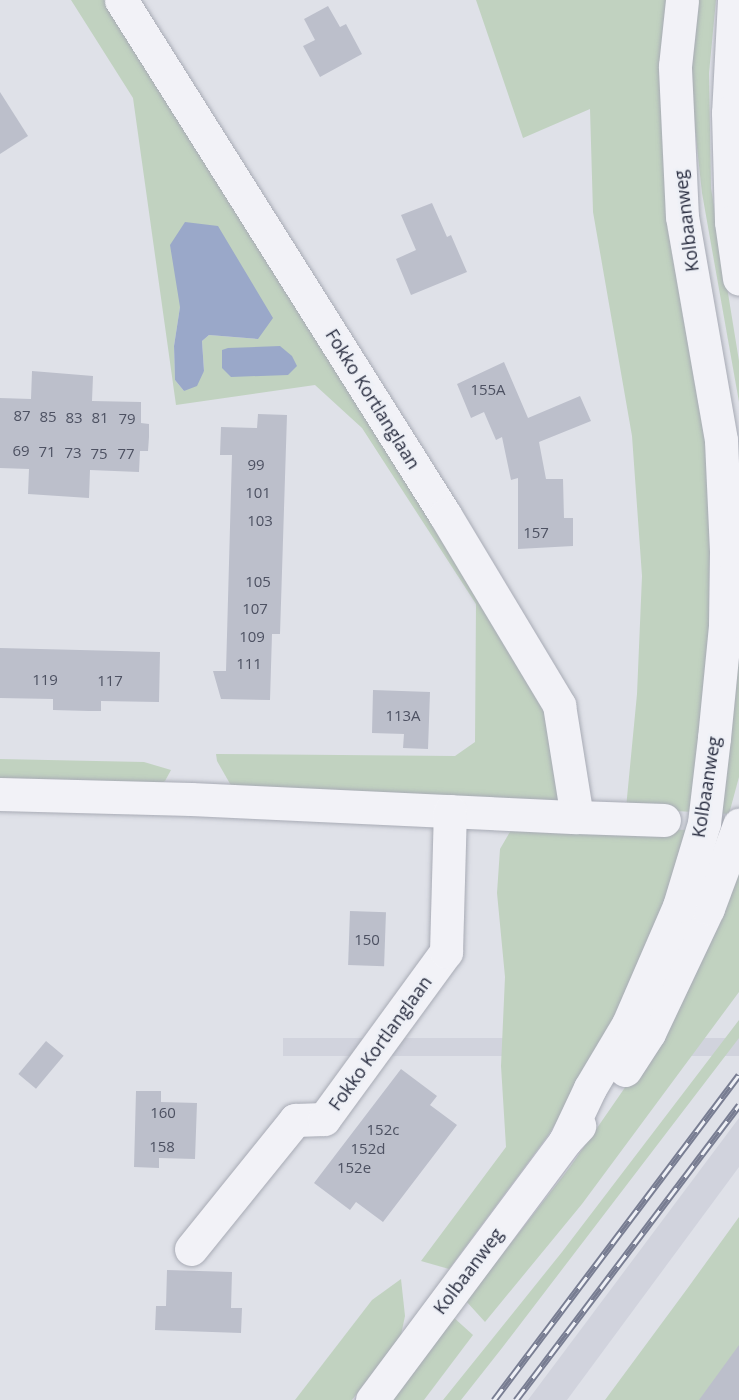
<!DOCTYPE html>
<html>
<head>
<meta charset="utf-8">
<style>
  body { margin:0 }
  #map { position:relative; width:739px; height:1400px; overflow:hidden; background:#dfe1e8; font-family:"Open Sans",sans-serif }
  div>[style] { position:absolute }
  .built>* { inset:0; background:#d1d3dd; transform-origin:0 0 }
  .green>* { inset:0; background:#c1d2c0 }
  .water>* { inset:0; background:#9aa8c9 }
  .building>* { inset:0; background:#bcbfcb; transform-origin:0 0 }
  .roads { filter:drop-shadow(0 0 2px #a8abb5) drop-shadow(0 0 2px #a8abb5) }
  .minor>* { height:33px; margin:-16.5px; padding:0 16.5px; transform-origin:16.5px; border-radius:16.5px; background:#f2f2f7 }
  .rail>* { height:7px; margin-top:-3.5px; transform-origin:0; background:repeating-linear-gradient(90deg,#eef0f6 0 14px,#787d92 0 28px); box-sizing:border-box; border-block:2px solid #787d92 }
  span { translate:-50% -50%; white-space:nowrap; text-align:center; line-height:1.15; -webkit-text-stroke:5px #eef0f6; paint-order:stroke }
  .number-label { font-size:15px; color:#4d5162 }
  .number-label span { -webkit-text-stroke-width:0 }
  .street-label { font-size:18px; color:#282c3f }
</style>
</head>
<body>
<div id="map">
  <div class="built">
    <div style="left:739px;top:1038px;width:18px;height:456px;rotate:90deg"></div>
    <div style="clip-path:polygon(739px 1118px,739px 1167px,567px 1400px,528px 1400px)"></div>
  </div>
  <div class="green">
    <div style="clip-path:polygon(evenodd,71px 0,117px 0,547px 707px,562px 801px,233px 789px,217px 761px,216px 754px,455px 756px,475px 742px,476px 604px,362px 428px,315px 385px,176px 405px,133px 98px,71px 0,180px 307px,258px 339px,209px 335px,202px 341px,204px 371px,184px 391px,175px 380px,174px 346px,180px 307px)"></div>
    <div style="clip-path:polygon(476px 0,674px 0,711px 462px,715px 595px,693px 812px,626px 808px,637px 694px,642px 576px,632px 436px,593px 212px,590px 109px,523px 138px)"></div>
    <div style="clip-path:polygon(693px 0,716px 0,709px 73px,711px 188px,739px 361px,739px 402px,702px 193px,689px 73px)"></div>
    <div style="clip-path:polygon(739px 462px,739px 777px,729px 814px,713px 813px)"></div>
    <div style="clip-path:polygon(0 759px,144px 762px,171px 770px,165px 781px,153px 788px,0 778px)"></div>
    <div style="clip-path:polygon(514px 825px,689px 830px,621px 1023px,547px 1137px,449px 1269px,421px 1261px,506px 1147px,501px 1066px,505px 977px,497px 893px,500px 849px)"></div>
    <div style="clip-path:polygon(739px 855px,739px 992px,582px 1204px,485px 1322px,466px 1301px,570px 1167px,653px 1047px)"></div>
    <div style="clip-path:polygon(739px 1020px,739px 1038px,502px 1348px,461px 1400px,443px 1400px,562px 1252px)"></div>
    <div style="clip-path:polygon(739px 1217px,739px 1400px,605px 1400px,687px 1289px)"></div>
    <div style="clip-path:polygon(401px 1279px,405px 1316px,401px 1335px,352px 1400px,295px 1400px,372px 1300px)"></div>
    <div style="clip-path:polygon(452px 1316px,473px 1335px,424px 1400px,390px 1400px)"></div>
  </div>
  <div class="water">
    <div style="clip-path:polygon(185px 222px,218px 226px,273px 318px,258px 339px,209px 335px,202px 341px,204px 371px,197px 386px,184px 391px,175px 380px,174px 346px,180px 307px,170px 245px)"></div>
    <div style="clip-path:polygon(280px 346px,292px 356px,297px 366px,288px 375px,231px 377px,222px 368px,222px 350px,228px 348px)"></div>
  </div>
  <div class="building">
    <div style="clip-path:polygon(328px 6px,340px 27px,346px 24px,362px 54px,320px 77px,303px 46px,315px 40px,304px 19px)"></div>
    <div style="clip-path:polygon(0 92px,28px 136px,0 154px)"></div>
    <div style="clip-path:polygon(432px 203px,447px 237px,451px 235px,467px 272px,411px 295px,396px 259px,416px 250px,401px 215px)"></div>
    <div style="clip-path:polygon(504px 362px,528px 418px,580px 396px,591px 421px,539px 442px,546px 479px,563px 479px,564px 518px,573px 518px,573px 546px,518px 549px,518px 478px,511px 480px,502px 437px,496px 440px,484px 412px,471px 418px,457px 384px)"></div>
    <div style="clip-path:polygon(32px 371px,93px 376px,92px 401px,141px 402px,141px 423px,149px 424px,149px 437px,148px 451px,140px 451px,139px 472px,90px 470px,89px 498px,28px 494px,29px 469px,0 468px,0 398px,31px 399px)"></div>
    <div style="clip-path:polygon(258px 414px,287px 415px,280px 634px,272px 634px,270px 700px,221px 699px,213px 671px,226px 671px,232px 455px,220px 455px,221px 427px,257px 428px)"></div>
    <div style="clip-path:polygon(0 648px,160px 652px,159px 702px,101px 701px,101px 711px,89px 711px,53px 710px,53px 699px,0 698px)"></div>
    <div style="clip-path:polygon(373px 690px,430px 692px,428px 749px,403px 748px,404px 734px,372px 733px)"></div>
    <div style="left:350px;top:911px;width:36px;height:54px;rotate:2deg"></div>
    <div style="left:46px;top:1041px;width:23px;height:43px;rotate:40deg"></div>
    <div style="clip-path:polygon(401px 1069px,437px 1096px,430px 1105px,457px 1125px,383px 1222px,356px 1202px,350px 1210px,314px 1183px)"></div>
    <div style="clip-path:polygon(136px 1091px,161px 1091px,161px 1102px,197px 1103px,195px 1159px,159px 1158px,159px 1168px,134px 1167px)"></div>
    <div style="clip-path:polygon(167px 1270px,232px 1272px,231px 1308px,242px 1308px,241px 1333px,155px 1330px,156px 1306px,166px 1306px)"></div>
    <div style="clip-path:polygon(739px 1345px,739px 1400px,699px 1400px)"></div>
  </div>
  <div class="roads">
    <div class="minor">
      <div style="left:121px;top:0;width:608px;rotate:57.82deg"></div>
      <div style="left:445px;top:515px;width:222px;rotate:59deg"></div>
      <div style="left:559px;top:705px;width:113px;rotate:80.9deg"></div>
      <div style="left:577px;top:817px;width:87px;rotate:2deg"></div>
      <div style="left:734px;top:0;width:113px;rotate:93deg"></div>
      <div style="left:728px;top:113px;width:109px;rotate:88.4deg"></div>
      <div style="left:731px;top:222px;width:57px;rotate:81.9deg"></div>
      <div style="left:0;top:794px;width:191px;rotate:1.5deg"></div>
      <div style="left:191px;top:799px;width:386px;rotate:2.7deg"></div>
      <div style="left:625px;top:1070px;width:44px;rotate:-57deg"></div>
      <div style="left:649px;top:1033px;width:138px;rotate:-64.7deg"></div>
      <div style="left:708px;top:908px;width:89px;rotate:-69.5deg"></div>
      <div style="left:565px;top:1141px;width:59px;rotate:-64.7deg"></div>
      <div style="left:590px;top:1088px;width:74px;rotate:-59.3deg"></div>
      <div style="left:628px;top:1024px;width:129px;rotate:-66.6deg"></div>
      <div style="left:679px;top:906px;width:87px;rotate:-73.2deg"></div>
      <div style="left:704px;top:823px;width:86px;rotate:-83.3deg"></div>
      <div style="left:714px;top:738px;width:114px;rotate:-84.4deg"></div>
      <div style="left:725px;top:625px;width:74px;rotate:-89.2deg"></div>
      <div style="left:726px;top:551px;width:111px;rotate:-92.6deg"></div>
      <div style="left:721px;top:440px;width:226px;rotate:-99.9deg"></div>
      <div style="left:682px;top:217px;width:151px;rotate:-92.7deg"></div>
      <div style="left:675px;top:66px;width:66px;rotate:-83.9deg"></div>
      <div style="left:191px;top:1249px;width:166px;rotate:-51.1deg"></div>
      <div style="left:295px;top:1120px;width:29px;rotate:-2deg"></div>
      <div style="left:324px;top:1119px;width:207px;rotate:-53.9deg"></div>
      <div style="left:446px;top:952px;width:141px;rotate:-88.4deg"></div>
      <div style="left:372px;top:1400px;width:323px;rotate:-53.3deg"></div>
      <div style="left:565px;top:1141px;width:21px;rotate:-47deg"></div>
    </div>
  </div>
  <div class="rail">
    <div style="left:494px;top:1400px;width:407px;rotate:-53deg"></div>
    <div style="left:516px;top:1400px;width:370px;rotate:-52.9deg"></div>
  </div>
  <div class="number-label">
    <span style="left:488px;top:390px">155A</span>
    <span style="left:22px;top:416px">87</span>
    <span style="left:48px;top:417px">85</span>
    <span style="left:74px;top:418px">83</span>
    <span style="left:100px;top:418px">81</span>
    <span style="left:127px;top:419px">79</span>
    <span style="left:21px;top:451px">69</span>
    <span style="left:47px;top:452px">71</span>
    <span style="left:73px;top:453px">73</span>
    <span style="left:99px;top:454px">75</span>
    <span style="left:126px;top:454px">77</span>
    <span style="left:256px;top:465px">99</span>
    <span style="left:258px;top:493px">101</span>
    <span style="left:260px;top:521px">103</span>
    <span style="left:536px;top:533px">157</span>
    <span style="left:258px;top:582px">105</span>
    <span style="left:255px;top:609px">107</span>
    <span style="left:252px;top:637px">109</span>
    <span style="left:249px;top:664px">111</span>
    <span style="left:45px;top:680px">119</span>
    <span style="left:110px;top:681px">117</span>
    <span style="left:403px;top:716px">113A</span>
    <span style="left:367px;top:940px">150</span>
    <span style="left:163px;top:1113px">160</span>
    <span style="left:383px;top:1130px">152c</span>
    <span style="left:162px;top:1147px">158</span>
    <span style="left:368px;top:1149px">152d</span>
    <span style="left:354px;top:1168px">152e</span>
  </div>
  <div class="street-label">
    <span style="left:686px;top:221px;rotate:-97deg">Kolbaanweg</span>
    <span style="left:373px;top:399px;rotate:58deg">Fokko Kortlanglaan</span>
    <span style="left:706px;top:787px;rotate:-81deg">Kolbaanweg</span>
    <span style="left:380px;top:1043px;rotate:-54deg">Fokko Kortlanglaan</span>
    <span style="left:468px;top:1271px;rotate:-53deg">Kolbaanweg</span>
  </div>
</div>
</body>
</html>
